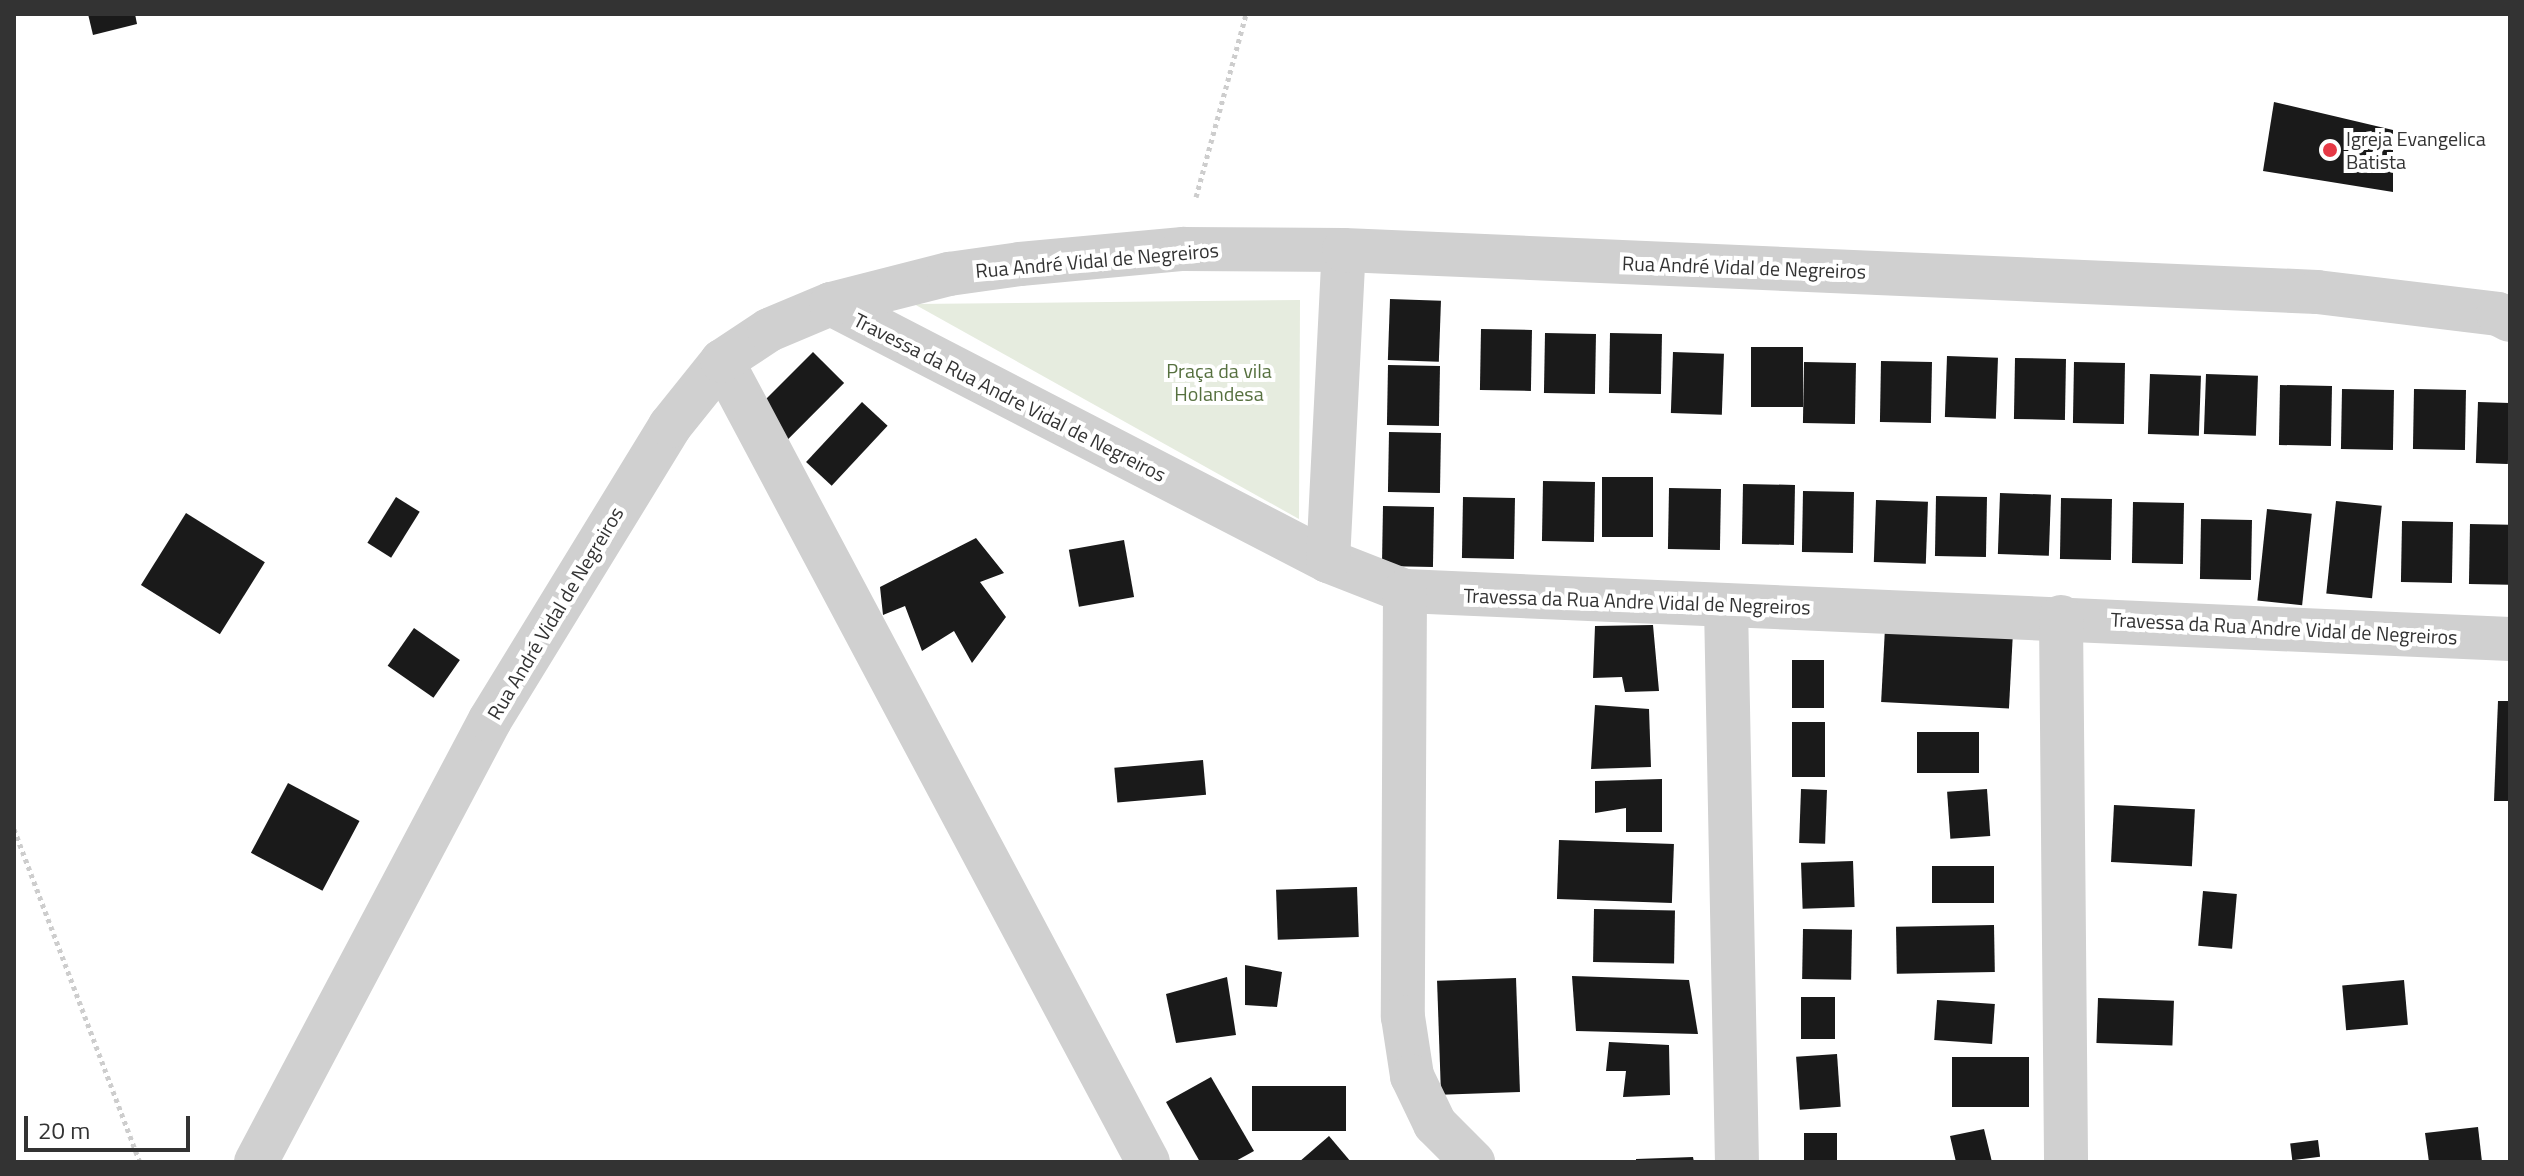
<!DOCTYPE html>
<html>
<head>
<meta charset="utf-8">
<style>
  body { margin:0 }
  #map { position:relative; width:2524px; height:1176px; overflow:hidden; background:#fff; font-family:"Titillium Web",sans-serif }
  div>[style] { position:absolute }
  .green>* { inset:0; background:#e6ecdf }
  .building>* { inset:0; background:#1a1a1a; transform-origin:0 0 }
  .path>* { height:5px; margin-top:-2.5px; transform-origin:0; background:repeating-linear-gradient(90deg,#cdcdcd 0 4px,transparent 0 8px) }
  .minor>* { height:44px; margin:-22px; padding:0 22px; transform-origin:22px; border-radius:22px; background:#d0d0d0 }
  .dots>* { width:22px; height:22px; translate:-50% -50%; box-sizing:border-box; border:4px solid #fff; border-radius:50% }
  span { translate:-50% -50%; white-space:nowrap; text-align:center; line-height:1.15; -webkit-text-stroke:8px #fff; paint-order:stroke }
  .poi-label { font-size:20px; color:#333 }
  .left { translate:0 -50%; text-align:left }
  .street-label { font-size:20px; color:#333 }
  .park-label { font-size:20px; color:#56703f }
  .frame { position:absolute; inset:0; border:16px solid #333; pointer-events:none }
  .scale { position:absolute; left:24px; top:1116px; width:166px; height:36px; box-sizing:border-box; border:4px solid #333; border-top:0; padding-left:10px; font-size:24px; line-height:28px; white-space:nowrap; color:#333; -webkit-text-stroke:6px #fff; paint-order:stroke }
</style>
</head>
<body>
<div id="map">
  <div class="green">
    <div style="clip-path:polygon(1300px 300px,1299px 519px,914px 304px)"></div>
  </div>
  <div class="building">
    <div style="clip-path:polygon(88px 14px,135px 14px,137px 24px,93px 35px)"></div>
    <div style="clip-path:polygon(2274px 102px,2393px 130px,2393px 192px,2263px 171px)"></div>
    <div style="left:1390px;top:299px;width:51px;height:61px;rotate:2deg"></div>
    <div style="left:1481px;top:329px;width:51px;height:61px;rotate:1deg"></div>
    <div style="left:1545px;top:333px;width:51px;height:60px;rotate:1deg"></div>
    <div style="left:1610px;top:333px;width:52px;height:60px;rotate:1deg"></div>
    <div style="left:1751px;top:347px;width:52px;height:60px"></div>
    <div style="left:813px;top:352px;width:44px;height:80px;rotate:45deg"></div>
    <div style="left:1673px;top:352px;width:51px;height:61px;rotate:2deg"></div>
    <div style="left:1947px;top:356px;width:51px;height:61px;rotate:2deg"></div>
    <div style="left:2015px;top:358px;width:51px;height:61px;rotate:1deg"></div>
    <div style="left:1881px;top:361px;width:51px;height:61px;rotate:1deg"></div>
    <div style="left:1804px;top:362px;width:52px;height:61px;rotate:1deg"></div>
    <div style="left:2074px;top:362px;width:51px;height:61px;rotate:1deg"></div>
    <div style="left:1388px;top:365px;width:52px;height:60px;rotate:1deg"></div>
    <div style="left:2150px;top:374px;width:51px;height:60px;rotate:2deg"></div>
    <div style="left:2206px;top:374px;width:52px;height:60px;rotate:2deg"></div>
    <div style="left:2280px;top:385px;width:52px;height:60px;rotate:1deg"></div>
    <div style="left:2342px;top:389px;width:52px;height:60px;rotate:1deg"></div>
    <div style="left:2414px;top:389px;width:52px;height:60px;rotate:1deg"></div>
    <div style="left:862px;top:402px;width:35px;height:82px;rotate:43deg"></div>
    <div style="left:2478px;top:402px;width:32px;height:61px;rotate:2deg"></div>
    <div style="left:1389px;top:432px;width:52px;height:60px;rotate:1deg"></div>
    <div style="left:1602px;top:477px;width:51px;height:60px"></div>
    <div style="left:1543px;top:481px;width:52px;height:60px;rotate:1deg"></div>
    <div style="left:1743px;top:484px;width:52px;height:60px;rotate:1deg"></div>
    <div style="left:1669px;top:488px;width:52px;height:61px;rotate:1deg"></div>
    <div style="left:1803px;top:491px;width:51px;height:61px;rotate:1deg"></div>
    <div style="left:2000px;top:493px;width:51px;height:61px;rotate:2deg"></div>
    <div style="left:1936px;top:496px;width:51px;height:60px;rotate:1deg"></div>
    <div style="left:396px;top:497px;width:28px;height:54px;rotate:32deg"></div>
    <div style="left:1463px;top:497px;width:52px;height:61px;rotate:1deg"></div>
    <div style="left:2061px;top:498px;width:51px;height:61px;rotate:1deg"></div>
    <div style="left:1876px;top:500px;width:52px;height:62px;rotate:2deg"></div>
    <div style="left:2336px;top:501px;width:46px;height:93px;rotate:6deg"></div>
    <div style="left:2133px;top:502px;width:51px;height:61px;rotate:1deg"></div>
    <div style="left:1383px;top:506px;width:51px;height:60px;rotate:1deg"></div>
    <div style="left:2267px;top:509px;width:45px;height:92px;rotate:6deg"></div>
    <div style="left:186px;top:513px;width:93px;height:85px;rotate:32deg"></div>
    <div style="left:2201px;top:519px;width:51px;height:60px;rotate:1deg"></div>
    <div style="left:2402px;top:521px;width:51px;height:61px;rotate:1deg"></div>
    <div style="left:2470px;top:524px;width:40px;height:60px;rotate:1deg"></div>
    <div style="clip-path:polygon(976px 538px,1004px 573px,980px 582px,1006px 617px,972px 663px,954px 631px,922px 651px,905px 606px,883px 615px,880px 587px)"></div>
    <div style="left:1124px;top:540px;width:58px;height:56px;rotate:80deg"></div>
    <div style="clip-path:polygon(1653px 625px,1659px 691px,1625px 692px,1622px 677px,1593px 678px,1595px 626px)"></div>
    <div style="left:414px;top:628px;width:56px;height:46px;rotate:35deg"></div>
    <div style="left:1885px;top:628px;width:128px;height:74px;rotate:3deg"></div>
    <div style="left:1792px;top:660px;width:32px;height:48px"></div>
    <div style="clip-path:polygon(2498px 701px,2510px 701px,2510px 801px,2494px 801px)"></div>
    <div style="clip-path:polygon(1595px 705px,1649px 709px,1651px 767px,1591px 769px)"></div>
    <div style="left:1792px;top:722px;width:33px;height:55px"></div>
    <div style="left:1979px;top:732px;width:41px;height:62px;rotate:90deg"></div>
    <div style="left:1203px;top:760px;width:35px;height:89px;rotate:85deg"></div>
    <div style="clip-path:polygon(1662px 779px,1662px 832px,1626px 832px,1626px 808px,1595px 813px,1595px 781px)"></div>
    <div style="left:288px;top:783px;width:81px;height:79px;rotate:28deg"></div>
    <div style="left:1801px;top:789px;width:26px;height:54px;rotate:2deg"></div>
    <div style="left:1987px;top:789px;width:47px;height:40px;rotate:86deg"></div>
    <div style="left:2114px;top:805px;width:81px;height:57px;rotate:3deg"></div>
    <div style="left:1559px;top:840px;width:115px;height:59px;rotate:2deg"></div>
    <div style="left:1853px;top:861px;width:46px;height:52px;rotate:88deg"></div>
    <div style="left:1932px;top:866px;width:62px;height:37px"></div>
    <div style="left:1357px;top:887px;width:50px;height:81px;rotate:88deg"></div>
    <div style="left:2203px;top:891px;width:34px;height:55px;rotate:5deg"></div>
    <div style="left:1594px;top:909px;width:81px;height:53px;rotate:1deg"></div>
    <div style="left:1994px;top:925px;width:47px;height:98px;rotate:89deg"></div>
    <div style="left:1803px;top:929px;width:49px;height:50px;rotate:1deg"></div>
    <div style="clip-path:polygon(1245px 965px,1282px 972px,1277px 1007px,1245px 1005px)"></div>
    <div style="clip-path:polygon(1572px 976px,1689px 980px,1698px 1034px,1576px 1031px)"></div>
    <div style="clip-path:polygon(1227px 977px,1236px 1035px,1176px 1043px,1166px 994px)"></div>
    <div style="left:1516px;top:978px;width:114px;height:79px;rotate:88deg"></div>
    <div style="left:2404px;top:980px;width:45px;height:62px;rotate:85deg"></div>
    <div style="left:1801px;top:997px;width:34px;height:42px"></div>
    <div style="left:2098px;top:998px;width:76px;height:45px;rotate:2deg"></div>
    <div style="left:1937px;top:1000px;width:58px;height:40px;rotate:4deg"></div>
    <div style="clip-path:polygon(1609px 1042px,1669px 1045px,1670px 1095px,1623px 1097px,1626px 1071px,1606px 1071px)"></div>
    <div style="left:1837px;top:1054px;width:53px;height:41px;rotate:86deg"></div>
    <div style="left:2029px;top:1057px;width:50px;height:77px;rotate:90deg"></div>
    <div style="clip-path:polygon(1211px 1077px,1254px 1151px,1234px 1162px,1200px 1162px,1166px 1102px)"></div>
    <div style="left:1346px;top:1086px;width:45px;height:94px;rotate:90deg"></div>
    <div style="clip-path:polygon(2478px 1127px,2482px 1162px,2429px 1162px,2425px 1133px)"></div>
    <div style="clip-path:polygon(1984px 1129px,1992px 1162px,1956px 1162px,1950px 1136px)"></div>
    <div style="left:1804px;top:1133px;width:33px;height:29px"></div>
    <div style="clip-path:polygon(1329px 1136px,1351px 1162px,1299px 1162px)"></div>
    <div style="left:2318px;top:1140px;width:17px;height:28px;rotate:83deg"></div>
    <div style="clip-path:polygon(1693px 1157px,1694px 1162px,1636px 1162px,1636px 1159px)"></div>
  </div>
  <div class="path">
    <div style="left:1196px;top:197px;width:190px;rotate:-74.7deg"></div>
    <div style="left:14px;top:829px;width:356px;rotate:69.3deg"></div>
  </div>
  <div class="minor">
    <div style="left:831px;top:304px;width:560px;rotate:27.34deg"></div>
    <div style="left:1328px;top:561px;width:83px;rotate:21.3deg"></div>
    <div style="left:1405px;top:591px;width:1106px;rotate:2.49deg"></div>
    <div style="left:722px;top:361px;width:907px;rotate:61.99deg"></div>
    <div style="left:1328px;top:561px;width:311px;rotate:-87.1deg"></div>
    <div style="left:1405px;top:591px;width:426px;rotate:90.3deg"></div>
    <div style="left:1403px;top:1017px;width:60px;rotate:81.3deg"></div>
    <div style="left:1412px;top:1076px;width:53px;rotate:64.4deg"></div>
    <div style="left:1435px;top:1124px;width:54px;rotate:45deg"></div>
    <div style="left:1726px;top:606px;width:556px;rotate:88.87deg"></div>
    <div style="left:2061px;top:617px;width:545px;rotate:89.47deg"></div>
    <div style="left:256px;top:1162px;width:500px;rotate:-62.1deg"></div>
    <div style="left:490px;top:720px;width:345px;rotate:-58.5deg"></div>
    <div style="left:670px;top:426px;width:83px;rotate:-51.3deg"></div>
    <div style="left:722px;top:361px;width:56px;rotate:-33.4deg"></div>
    <div style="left:769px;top:330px;width:67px;rotate:-22.8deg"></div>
    <div style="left:831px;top:304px;width:122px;rotate:-14.3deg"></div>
    <div style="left:949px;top:274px;width:72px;rotate:-8deg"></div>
    <div style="left:1020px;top:264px;width:164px;rotate:-5.3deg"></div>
    <div style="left:1183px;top:249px;width:161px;rotate:0.4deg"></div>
    <div style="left:1344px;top:250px;width:974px;rotate:2.47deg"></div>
    <div style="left:2317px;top:292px;width:182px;rotate:6.9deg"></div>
    <div style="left:2498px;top:314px;width:13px;rotate:27deg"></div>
  </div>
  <div class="dots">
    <div style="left:2330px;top:150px;background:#e63946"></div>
  </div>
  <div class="poi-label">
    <span class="left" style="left:2346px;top:150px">Igreja Evangelica<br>Batista</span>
  </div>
  <div class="street-label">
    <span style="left:1097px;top:260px;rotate:-5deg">Rua André Vidal de Negreiros</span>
    <span style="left:1744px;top:267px;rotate:2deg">Rua André Vidal de Negreiros</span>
    <span style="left:1010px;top:397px;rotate:27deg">Travessa da Rua Andre Vidal de Negreiros</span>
    <span style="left:1637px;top:601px;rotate:2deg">Travessa da Rua Andre Vidal de Negreiros</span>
    <span style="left:555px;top:613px;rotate:-59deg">Rua André Vidal de Negreiros</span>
    <span style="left:2284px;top:628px;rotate:3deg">Travessa da Rua Andre Vidal de Negreiros</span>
  </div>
  <div class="park-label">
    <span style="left:1219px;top:382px">Praça da vila<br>Holandesa</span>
  </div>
  <div class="frame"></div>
  <div class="scale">20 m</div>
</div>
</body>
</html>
